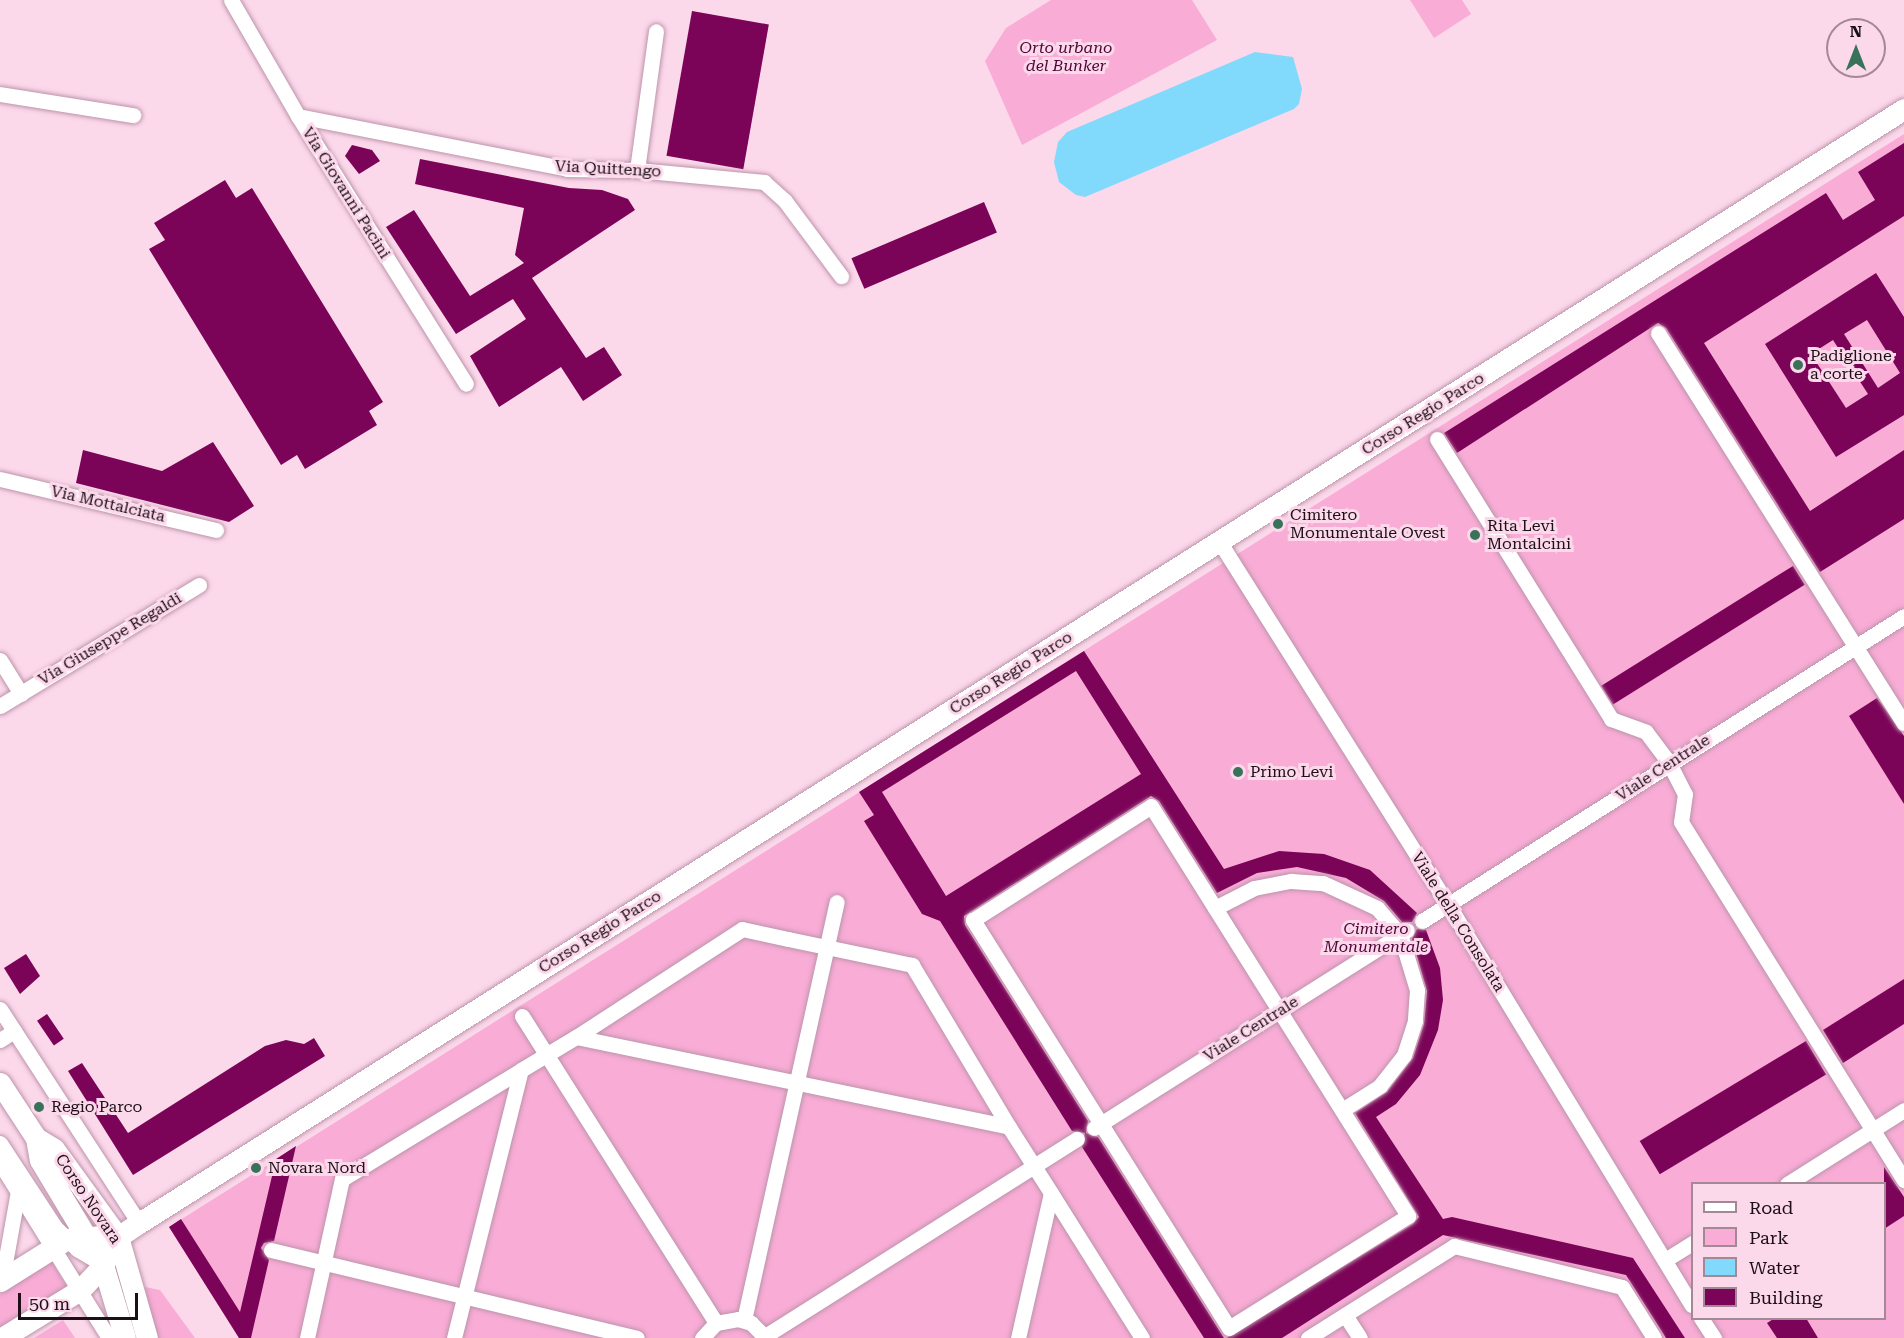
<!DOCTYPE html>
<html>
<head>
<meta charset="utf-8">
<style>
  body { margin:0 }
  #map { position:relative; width:1904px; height:1338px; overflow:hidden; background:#fcd8eb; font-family:"Roboto Serif",serif }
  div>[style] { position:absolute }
  .green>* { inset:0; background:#f8acd6 }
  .water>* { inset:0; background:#81dafc }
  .building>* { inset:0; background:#7b0358; transform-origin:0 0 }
  .roads { filter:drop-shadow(0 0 2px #bd94aa) drop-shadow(0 0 2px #bd94aa) }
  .street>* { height:15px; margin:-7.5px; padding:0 7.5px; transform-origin:7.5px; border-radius:7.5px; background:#fff }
  .secondary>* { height:21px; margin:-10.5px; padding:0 10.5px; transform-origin:10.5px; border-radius:10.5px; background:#fff }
  .dots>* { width:16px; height:16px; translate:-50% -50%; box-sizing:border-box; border:3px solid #fcd8eb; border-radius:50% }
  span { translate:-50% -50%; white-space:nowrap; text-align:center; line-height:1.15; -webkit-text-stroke:6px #fcd8eb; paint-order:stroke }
  .park-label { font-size:16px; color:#4e0437; font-style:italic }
  .street-label { font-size:16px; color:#1d0f17 }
  .poi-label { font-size:16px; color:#1d0f17 }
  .left { translate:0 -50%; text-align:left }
  .legend { position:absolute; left:1691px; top:1182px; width:195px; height:138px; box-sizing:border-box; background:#fcd8eb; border:2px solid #a38896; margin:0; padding:8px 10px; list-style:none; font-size:18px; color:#1d0f17 }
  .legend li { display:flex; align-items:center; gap:12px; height:30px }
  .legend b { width:30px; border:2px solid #a38896 }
  .north { position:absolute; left:1826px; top:18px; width:60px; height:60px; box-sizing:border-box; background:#fcd8eb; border:2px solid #a38896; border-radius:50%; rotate:0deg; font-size:16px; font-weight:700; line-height:24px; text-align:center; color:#1d0f17 }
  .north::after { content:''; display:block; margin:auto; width:21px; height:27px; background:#39725b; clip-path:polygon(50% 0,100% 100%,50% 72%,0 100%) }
  .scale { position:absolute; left:18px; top:1293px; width:120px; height:27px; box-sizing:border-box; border:3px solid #1d0f17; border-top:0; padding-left:8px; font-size:18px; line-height:21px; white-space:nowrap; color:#1d0f17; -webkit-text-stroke:4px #fcd8eb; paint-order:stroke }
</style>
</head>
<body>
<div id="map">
  <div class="green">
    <div style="clip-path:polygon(1051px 0,1192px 0,1217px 40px,1022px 145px,985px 61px,1006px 28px)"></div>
    <div style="clip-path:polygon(1410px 0,1462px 0,1471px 14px,1434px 38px)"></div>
    <div style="clip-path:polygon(evenodd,1904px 134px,1904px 1338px,239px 1338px,169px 1227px,1904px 134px,1692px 1184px,1884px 1184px,1884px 1318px,1692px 1318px,1692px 1184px)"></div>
    <div style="clip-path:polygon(52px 1262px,67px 1287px,0 1327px,0 1294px)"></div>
    <div style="clip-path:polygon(145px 1287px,160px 1290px,195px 1338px,156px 1338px)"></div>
    <div style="clip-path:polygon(63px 1320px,75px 1338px,34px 1338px)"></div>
  </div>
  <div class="water">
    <div style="clip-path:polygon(1255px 52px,1293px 57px,1302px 89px,1299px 104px,1294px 109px,1085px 197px,1076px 195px,1059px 182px,1054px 162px,1058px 142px,1067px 132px)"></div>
  </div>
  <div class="building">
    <div style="left:692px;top:11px;width:78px;height:147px;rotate:10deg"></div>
    <div style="clip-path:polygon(1904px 143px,1904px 216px,1704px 343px,1810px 511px,1904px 450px,1904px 519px,1820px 572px,1666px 328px,1658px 323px,1457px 453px,1444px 433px,1826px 193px,1843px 220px,1875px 200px,1858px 172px)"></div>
    <div style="clip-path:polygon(352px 145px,372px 150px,380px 161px,359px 174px,345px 156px)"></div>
    <div style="clip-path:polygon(420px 159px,569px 188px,602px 190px,628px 199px,635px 210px,532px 278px,586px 358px,604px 347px,622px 375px,583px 401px,561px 367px,499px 407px,470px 356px,526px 319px,513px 299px,456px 334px,386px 227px,414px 210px,470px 296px,524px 263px,515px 255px,524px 208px,415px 184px)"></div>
    <div style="clip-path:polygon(225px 180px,236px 198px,252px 188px,383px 402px,369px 411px,377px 425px,305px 469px,297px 455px,281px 465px,149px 249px,165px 240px,154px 223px)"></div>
    <div style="left:984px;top:202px;width:33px;height:144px;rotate:67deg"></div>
    <div style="clip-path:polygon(evenodd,1876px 273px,1904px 317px,1904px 415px,1836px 457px,1765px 344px,1876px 273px,1867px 320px,1900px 373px,1878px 388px,1844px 334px,1867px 320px,1876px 273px,1833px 340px,1868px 394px,1846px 408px,1811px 354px,1833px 340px)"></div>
    <div style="clip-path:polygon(213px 442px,254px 506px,229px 522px,76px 483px,83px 450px,162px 471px)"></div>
    <div style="left:1793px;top:566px;width:22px;height:226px;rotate:58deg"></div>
    <div style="clip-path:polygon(evenodd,1084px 651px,1224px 869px,1279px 851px,1324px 854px,1370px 870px,1417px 913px,1412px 922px,1402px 922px,1384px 901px,1346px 878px,1297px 867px,1257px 873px,1217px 893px,1159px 801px,1151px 796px,964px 916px,965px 925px,1088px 1121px,1086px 1133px,1098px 1137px,1224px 1338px,1204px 1338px,1082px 1147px,1085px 1133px,1072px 1131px,940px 921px,922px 914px,864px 821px,874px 815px,859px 792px,1084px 651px,1076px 671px,1141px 774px,946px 896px,882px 792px,1076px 671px)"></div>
    <div style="clip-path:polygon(1877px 698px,1904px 736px,1904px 804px,1849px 716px)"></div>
    <div style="clip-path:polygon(1417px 929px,1426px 930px,1440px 968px,1443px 1000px,1438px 1030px,1420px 1075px,1396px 1104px,1376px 1117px,1443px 1219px,1452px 1217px,1633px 1258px,1685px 1338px,1666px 1338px,1626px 1275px,1443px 1235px,1282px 1338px,1227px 1338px,1413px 1224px,1419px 1217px,1355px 1113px,1387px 1092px,1413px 1058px,1424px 1024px,1427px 991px,1412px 939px)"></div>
    <div style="clip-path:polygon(26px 954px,40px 976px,20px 994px,4px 968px)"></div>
    <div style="clip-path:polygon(1904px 979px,1904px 1024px,1843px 1063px,1823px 1030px)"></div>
    <div style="left:47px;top:1014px;width:30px;height:12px;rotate:56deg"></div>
    <div style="clip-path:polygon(314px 1038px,325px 1056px,133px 1175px,68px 1071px,82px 1063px,128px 1133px,265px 1046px,286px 1040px,304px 1044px)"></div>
    <div style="left:1806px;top:1041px;width:39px;height:194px;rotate:59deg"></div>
    <div style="clip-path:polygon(296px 1146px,274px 1241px,264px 1243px,261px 1248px,269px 1260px,251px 1338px,239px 1338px,169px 1227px,181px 1219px,240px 1312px,276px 1159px)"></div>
    <div style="clip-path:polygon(1884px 1167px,1904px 1197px,1904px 1216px,1884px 1229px)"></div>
    <div style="clip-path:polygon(1775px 1318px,1806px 1318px,1818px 1338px,1777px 1338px,1767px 1323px)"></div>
  </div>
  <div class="roads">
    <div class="street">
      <div style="left:231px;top:0;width:134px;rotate:60deg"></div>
      <div style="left:298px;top:116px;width:316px;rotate:57.9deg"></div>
      <div style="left:0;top:94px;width:135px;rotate:9deg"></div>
      <div style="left:298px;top:116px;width:274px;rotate:11.1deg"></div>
      <div style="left:567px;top:169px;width:70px;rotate:0.8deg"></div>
      <div style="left:637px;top:170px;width:128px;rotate:5.4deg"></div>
      <div style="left:764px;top:182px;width:28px;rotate:42deg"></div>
      <div style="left:785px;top:201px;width:94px;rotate:53.3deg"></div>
      <div style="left:637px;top:170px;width:140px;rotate:-82.2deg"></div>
      <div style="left:1658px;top:333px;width:461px;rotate:57.8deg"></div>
      <div style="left:1437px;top:439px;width:330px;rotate:58.1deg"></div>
      <div style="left:1611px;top:719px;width:37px;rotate:20deg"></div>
      <div style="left:1646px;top:732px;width:39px;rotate:53deg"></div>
      <div style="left:1669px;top:763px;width:35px;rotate:63deg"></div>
      <div style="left:1685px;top:794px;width:28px;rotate:98deg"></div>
      <div style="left:1681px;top:822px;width:422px;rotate:58.1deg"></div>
      <div style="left:0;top:479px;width:222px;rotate:13.3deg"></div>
      <div style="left:1219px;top:541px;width:431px;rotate:57.8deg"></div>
      <div style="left:1449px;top:906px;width:467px;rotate:58.7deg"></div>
      <div style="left:0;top:660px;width:40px;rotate:58deg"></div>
      <div style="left:0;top:706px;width:233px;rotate:-31.3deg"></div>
      <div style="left:1151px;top:806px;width:484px;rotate:57.9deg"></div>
      <div style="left:1408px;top:1216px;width:211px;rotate:148deg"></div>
      <div style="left:1229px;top:1328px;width:482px;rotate:-122.1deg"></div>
      <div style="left:973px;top:920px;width:211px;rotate:-32.6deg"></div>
      <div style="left:1215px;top:908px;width:44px;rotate:-27.1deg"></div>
      <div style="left:1254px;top:888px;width:38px;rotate:-11deg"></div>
      <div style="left:1291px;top:881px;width:32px;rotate:4deg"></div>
      <div style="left:1323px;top:883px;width:60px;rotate:24.8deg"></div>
      <div style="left:1377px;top:908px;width:35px;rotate:49deg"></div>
      <div style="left:1400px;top:934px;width:59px;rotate:73.1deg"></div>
      <div style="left:1417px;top:990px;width:31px;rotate:94deg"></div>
      <div style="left:1415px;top:1021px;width:36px;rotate:108deg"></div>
      <div style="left:1404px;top:1055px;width:39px;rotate:128deg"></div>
      <div style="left:1380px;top:1086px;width:45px;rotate:147.7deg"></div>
      <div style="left:1422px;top:921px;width:570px;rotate:-32.32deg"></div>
      <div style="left:0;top:1009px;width:255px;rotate:57deg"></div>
      <div style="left:522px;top:1016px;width:363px;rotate:57.7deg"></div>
      <div style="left:576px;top:1037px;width:198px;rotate:-33deg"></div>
      <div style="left:742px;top:929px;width:47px;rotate:12.3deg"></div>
      <div style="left:788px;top:939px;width:127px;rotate:11.8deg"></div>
      <div style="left:912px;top:965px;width:189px;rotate:59.1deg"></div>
      <div style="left:0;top:1040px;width:17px;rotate:-33deg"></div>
      <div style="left:1094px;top:1128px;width:370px;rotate:-32.3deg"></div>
      <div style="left:0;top:1143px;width:100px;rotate:56.8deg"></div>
      <div style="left:55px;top:1227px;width:31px;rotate:45deg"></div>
      <div style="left:77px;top:1249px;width:27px;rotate:31deg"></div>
      <div style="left:0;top:1163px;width:206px;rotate:58.1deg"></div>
      <div style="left:1787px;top:1184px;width:138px;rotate:-32.3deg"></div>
      <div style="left:1051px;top:1193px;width:171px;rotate:57.9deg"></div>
      <div style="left:271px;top:1250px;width:376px;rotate:13.5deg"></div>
      <div style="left:1665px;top:1260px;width:32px;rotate:-32deg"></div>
      <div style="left:2px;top:1280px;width:90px;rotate:-79.8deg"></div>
      <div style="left:1345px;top:1315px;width:27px;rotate:57deg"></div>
      <div style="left:1701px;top:1318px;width:24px;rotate:57deg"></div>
      <div style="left:744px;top:1320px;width:428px;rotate:-77.5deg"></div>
      <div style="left:765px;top:1336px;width:369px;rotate:-32.3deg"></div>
      <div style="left:307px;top:1338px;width:163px;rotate:-77.6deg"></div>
      <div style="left:342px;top:1179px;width:210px;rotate:-31.3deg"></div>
      <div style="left:454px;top:1338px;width:276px;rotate:-76deg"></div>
      <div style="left:521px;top:1070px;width:64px;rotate:-31deg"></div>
      <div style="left:576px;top:1037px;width:442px;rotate:11.7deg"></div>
      <div style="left:1009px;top:1127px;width:78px;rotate:57.5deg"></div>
      <div style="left:1051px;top:1193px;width:149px;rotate:102.8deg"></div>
      <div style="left:702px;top:1338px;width:21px;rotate:-47deg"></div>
      <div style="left:716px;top:1323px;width:22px;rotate:-10deg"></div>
      <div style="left:738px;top:1319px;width:14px;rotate:17deg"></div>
      <div style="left:751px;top:1323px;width:21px;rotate:45deg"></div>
      <div style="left:1308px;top:1338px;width:173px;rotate:-32.2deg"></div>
      <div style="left:1454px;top:1246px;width:173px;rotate:13.7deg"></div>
      <div style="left:1622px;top:1287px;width:60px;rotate:57.9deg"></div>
    </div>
    <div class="secondary">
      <div style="left:0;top:1083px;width:66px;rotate:56.8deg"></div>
      <div style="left:36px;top:1138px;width:22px;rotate:80deg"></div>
      <div style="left:40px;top:1160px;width:122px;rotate:59deg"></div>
      <div style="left:103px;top:1265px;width:76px;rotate:73.2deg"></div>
      <div style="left:36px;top:1138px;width:21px;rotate:31deg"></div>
      <div style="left:54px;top:1149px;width:109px;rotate:54deg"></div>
      <div style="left:118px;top:1237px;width:105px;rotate:74deg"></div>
      <div style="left:0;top:1281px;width:79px;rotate:-32.1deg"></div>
      <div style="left:67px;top:1239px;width:33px;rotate:-5deg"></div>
      <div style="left:2px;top:1338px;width:92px;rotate:-31.6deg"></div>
      <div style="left:80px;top:1290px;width:34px;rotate:-47deg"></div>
      <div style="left:103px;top:1265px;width:32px;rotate:-62deg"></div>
      <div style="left:118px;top:1237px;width:25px;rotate:-34deg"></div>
      <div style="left:139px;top:1223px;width:2087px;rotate:-32.26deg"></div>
    </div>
  </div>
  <div class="dots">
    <div style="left:1798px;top:365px;background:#39725b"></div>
    <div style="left:1278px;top:524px;background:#39725b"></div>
    <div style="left:1475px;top:535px;background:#39725b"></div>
    <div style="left:1238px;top:772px;background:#39725b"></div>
    <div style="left:39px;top:1107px;background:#39725b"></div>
    <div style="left:256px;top:1168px;background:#39725b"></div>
  </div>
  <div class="park-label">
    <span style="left:1066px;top:57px">Orto urbano<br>del Bunker</span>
    <span style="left:1376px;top:938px">Cimitero<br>Monumentale</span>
  </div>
  <div class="street-label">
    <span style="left:608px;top:169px;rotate:3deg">Via Quittengo</span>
    <span style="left:346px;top:193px;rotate:58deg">Via Giovanni Pacini</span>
    <span style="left:1423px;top:414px;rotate:-32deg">Corso Regio Parco</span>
    <span style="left:108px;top:504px;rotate:13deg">Via Mottalciata</span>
    <span style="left:110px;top:639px;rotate:-31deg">Via Giuseppe Regaldi</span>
    <span style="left:1011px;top:673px;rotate:-32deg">Corso Regio Parco</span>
    <span style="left:1663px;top:768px;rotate:-33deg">Viale Centrale</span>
    <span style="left:1458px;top:922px;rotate:58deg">Viale della Consolata</span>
    <span style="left:600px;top:932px;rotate:-32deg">Corso Regio Parco</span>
    <span style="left:1251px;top:1029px;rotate:-32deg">Viale Centrale</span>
    <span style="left:88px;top:1199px;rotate:56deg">Corso Novara</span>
  </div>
  <div class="poi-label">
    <span class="left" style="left:1810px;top:365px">Padiglione<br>a corte</span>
    <span class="left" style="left:1290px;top:524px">Cimitero<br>Monumentale Ovest</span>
    <span class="left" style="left:1487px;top:535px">Rita Levi<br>Montalcini</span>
    <span class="left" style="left:1250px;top:772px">Primo Levi</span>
    <span class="left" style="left:51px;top:1107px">Regio Parco</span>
    <span class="left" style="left:268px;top:1168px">Novara Nord</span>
  </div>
  <ul class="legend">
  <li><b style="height:8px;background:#fff"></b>Road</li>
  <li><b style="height:16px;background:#f8acd6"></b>Park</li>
  <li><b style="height:16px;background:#81dafc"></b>Water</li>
  <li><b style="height:16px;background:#7b0358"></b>Building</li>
  </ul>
  <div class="north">N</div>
  <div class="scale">50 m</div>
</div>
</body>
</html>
